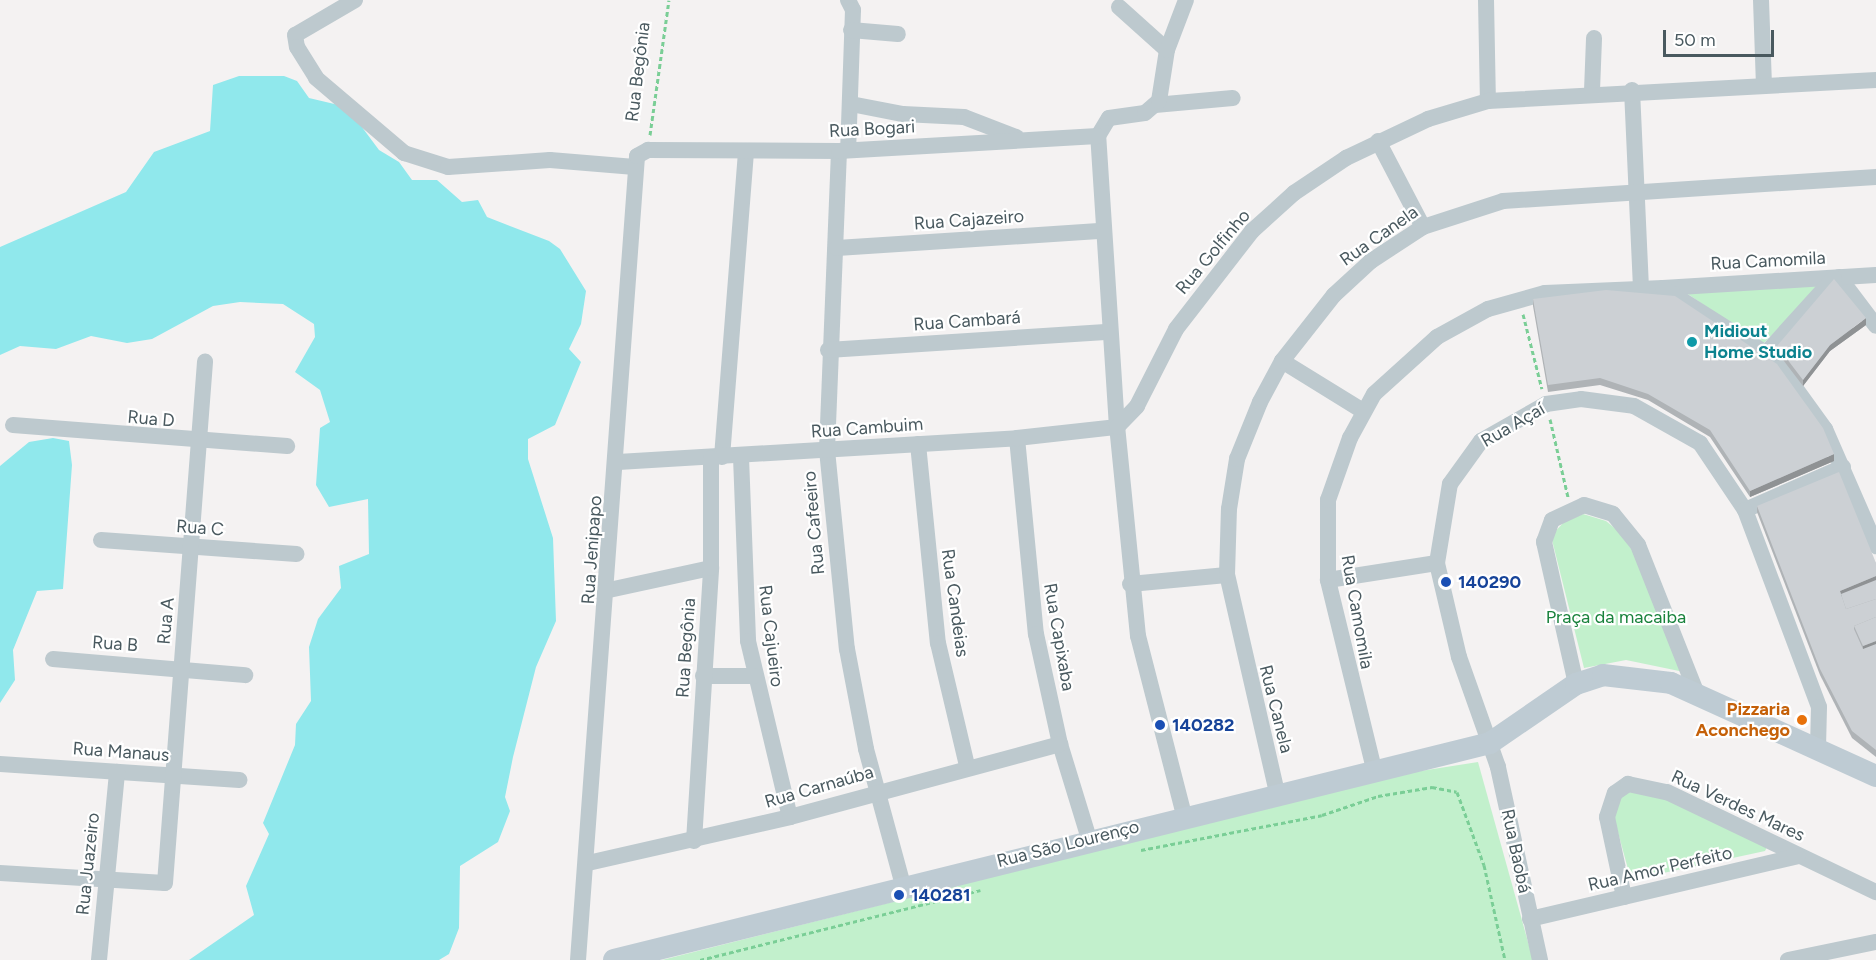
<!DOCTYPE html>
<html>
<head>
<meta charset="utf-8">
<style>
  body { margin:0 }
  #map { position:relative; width:1876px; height:960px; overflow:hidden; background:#f4f2f2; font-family:Figtree,sans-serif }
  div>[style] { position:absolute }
  .green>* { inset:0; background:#c2f0cc }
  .water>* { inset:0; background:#90e8ec }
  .path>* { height:3px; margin-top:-1.5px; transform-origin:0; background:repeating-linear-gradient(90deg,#7ace96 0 4.5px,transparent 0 7.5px) }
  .street>* { height:16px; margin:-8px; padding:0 8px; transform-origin:8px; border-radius:8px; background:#bdc9ce }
  .secondary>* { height:22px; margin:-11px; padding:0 11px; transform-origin:11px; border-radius:11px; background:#becbd3 }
  .wall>* { inset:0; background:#afb3b6 }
  .shaded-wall>* { inset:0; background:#8f9294 }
  .building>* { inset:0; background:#ccd0d4 }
  .dots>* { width:16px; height:16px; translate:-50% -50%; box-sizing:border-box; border:3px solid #fff; border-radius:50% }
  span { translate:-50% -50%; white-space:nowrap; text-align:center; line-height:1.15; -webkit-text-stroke:4.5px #fff; paint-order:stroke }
  .street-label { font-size:18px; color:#49595f }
  .culture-label { font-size:18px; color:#0d838f; font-weight:700 }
  .left { translate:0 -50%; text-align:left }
  .transit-label { font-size:18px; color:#164399; font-weight:700 }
  .park-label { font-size:18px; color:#19823c }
  .food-label { font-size:18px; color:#c56008; font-weight:700 }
  .right { translate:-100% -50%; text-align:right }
  .scale { position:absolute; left:1663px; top:30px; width:111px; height:27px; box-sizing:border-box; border:3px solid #49595f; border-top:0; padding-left:8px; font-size:18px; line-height:21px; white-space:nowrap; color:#49595f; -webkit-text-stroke:4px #fff; paint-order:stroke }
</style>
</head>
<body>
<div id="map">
  <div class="green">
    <div style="clip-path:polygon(1824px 283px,1762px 345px,1682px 290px)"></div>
    <div style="clip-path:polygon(1583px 514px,1606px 521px,1623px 535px,1641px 566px,1684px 672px,1626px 660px,1584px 668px,1551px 536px,1564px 522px)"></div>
    <div style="clip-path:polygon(1478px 762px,1533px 960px,662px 960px,1395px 775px)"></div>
    <div style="clip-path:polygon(1645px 790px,1768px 845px,1765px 851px,1631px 880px,1613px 814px,1618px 794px)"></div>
  </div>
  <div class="water">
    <div style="clip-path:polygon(239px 76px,284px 76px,297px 81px,309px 98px,347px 107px,379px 150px,399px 162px,412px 180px,437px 180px,462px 202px,478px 200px,487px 217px,549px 241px,560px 249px,586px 291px,581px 324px,569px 349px,581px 362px,555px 425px,528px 439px,528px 459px,553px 538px,556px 621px,536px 667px,513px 757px,505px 797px,510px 811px,498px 842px,460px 866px,459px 928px,449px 954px,439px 960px,189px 960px,254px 915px,246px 886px,269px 834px,263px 823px,295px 745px,296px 724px,311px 701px,309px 647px,318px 619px,341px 588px,339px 566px,369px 554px,368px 499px,329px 507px,316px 485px,320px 428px,330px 422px,320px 390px,295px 372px,315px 337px,314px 324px,283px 304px,240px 302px,213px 306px,152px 339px,127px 343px,91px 336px,56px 349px,20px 346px,0 355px,0 247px,126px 192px,154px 152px,210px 131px,213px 85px)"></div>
    <div style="clip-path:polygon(53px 438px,69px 441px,72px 465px,63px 589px,37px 591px,13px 650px,15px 680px,0 703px,0 466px,29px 442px)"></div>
  </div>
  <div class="path">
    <div style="left:650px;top:135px;width:136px;rotate:-82deg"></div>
    <div style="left:1523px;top:314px;width:77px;rotate:75.8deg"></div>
    <div style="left:1550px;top:419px;width:80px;rotate:77deg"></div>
    <div style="left:1141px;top:850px;width:184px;rotate:-10.9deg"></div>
    <div style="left:1322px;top:815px;width:59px;rotate:-18.7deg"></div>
    <div style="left:1378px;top:796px;width:55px;rotate:-9.5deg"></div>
    <div style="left:1432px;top:787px;width:25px;rotate:11deg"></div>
    <div style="left:1457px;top:792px;width:78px;rotate:69.7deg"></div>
    <div style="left:1484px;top:865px;width:97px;rotate:77.5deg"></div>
    <div style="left:700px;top:960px;width:289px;rotate:-14deg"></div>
  </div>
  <div class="street">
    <div style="left:355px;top:0;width:69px;rotate:149.7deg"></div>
    <div style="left:295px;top:35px;width:12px;rotate:81deg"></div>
    <div style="left:297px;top:47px;width:36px;rotate:58deg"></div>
    <div style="left:316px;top:78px;width:116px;rotate:40.4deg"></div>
    <div style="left:404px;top:153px;width:46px;rotate:17.7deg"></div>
    <div style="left:448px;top:167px;width:102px;rotate:-3.9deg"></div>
    <div style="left:550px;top:160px;width:85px;rotate:4.7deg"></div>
    <div style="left:848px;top:0;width:11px;rotate:63deg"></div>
    <div style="left:853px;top:10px;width:140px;rotate:92deg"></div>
    <div style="left:1486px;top:0;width:101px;rotate:88.9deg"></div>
    <div style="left:1761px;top:0;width:84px;rotate:88deg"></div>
    <div style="left:1119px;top:7px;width:64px;rotate:41.9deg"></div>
    <div style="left:851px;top:30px;width:47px;rotate:4.9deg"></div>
    <div style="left:1632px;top:90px;width:198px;rotate:87.4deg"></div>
    <div style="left:1592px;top:91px;width:53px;rotate:-87.8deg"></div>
    <div style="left:851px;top:104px;width:53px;rotate:10.9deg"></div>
    <div style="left:903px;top:114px;width:61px;rotate:2.8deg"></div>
    <div style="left:964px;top:117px;width:56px;rotate:21deg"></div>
    <div style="left:1155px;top:105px;width:78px;rotate:-5.1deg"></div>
    <div style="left:1378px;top:141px;width:97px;rotate:62.4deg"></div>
    <div style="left:839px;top:151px;width:299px;rotate:92.3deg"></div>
    <div style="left:827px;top:450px;width:200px;rotate:84.3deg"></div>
    <div style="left:847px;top:649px;width:102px;rotate:79.2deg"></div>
    <div style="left:866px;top:749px;width:141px;rotate:74.8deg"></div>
    <div style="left:837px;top:248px;width:266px;rotate:-3.7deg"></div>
    <div style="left:1839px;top:277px;width:61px;rotate:52.9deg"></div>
    <div style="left:1663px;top:288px;width:213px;rotate:-3.5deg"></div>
    <div style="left:828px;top:350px;width:282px;rotate:-3.7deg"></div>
    <div style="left:1766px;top:353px;width:101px;rotate:-47.8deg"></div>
    <div style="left:1282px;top:361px;width:95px;rotate:31.7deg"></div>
    <div style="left:13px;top:425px;width:275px;rotate:4.4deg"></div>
    <div style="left:1017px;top:438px;width:197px;rotate:84.5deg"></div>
    <div style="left:1036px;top:634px;width:113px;rotate:77.7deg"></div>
    <div style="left:1060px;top:744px;width:99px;rotate:73deg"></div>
    <div style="left:918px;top:444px;width:200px;rotate:84.3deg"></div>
    <div style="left:938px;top:643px;width:126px;rotate:76.7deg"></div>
    <div style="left:722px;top:457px;width:304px;rotate:-85.5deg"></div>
    <div style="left:741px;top:457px;width:184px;rotate:87.8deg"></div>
    <div style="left:748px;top:641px;width:181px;rotate:76.6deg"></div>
    <div style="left:618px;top:462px;width:400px;rotate:-3.4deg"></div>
    <div style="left:1017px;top:438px;width:101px;rotate:-6.3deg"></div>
    <div style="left:1117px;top:427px;width:292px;rotate:-93.7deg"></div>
    <div style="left:1098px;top:136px;width:21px;rotate:-59deg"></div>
    <div style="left:1109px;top:118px;width:36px;rotate:-8deg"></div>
    <div style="left:1145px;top:113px;width:18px;rotate:-41deg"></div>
    <div style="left:1159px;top:101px;width:52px;rotate:-81.1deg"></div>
    <div style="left:1167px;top:50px;width:53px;rotate:-69.2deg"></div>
    <div style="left:1745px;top:510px;width:107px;rotate:-23.7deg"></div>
    <div style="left:101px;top:540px;width:196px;rotate:4.1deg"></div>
    <div style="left:1328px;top:580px;width:110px;rotate:-8.9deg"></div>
    <div style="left:1130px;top:584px;width:97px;rotate:-5.3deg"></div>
    <div style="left:609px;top:590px;width:104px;rotate:-12.2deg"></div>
    <div style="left:53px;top:659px;width:193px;rotate:4.8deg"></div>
    <div style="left:703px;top:676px;width:51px"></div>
    <div style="left:1576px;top:684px;width:146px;rotate:-102.7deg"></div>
    <div style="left:1544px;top:542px;width:23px;rotate:-70deg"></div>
    <div style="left:1552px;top:520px;width:35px;rotate:-25deg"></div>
    <div style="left:1584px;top:505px;width:30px;rotate:17deg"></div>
    <div style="left:1613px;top:514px;width:40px;rotate:51deg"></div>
    <div style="left:1638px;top:545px;width:160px;rotate:68.4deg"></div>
    <div style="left:0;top:764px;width:240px;rotate:3.8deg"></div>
    <div style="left:1374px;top:769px;width:195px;rotate:-103.7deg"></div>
    <div style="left:1328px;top:580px;width:80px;rotate:-90deg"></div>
    <div style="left:1328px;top:500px;width:66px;rotate:-70.5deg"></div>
    <div style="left:1350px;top:438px;width:50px;rotate:-61.4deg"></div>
    <div style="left:1374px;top:394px;width:85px;rotate:-42.1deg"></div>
    <div style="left:1437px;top:337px;width:58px;rotate:-28.8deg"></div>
    <div style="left:1488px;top:309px;width:59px;rotate:-15.7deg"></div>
    <div style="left:1545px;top:293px;width:118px;rotate:-2.4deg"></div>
    <div style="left:1663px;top:288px;width:122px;rotate:32.3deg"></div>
    <div style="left:1766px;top:353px;width:25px;rotate:47deg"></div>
    <div style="left:1783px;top:371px;width:72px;rotate:54.1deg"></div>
    <div style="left:1825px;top:429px;width:128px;rotate:66.4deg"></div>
    <div style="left:1278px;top:797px;width:228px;rotate:-102.9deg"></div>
    <div style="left:1227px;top:575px;width:66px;rotate:-88.3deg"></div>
    <div style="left:1229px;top:509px;width:51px;rotate:-80.9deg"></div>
    <div style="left:1237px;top:459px;width:61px;rotate:-68deg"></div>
    <div style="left:1260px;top:402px;width:47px;rotate:-61.8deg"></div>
    <div style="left:1282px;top:361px;width:84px;rotate:-51.8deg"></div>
    <div style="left:1334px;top:295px;width:50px;rotate:-42.6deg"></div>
    <div style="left:1371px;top:261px;width:62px;rotate:-33.2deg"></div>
    <div style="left:1423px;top:227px;width:84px;rotate:-18deg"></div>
    <div style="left:1503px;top:201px;width:374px;rotate:-3.7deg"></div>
    <div style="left:1184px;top:815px;width:185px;rotate:-104.4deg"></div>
    <div style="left:1138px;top:636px;width:210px;rotate:-95.7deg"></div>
    <div style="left:1117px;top:427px;width:29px;rotate:-46deg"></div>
    <div style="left:1137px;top:406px;width:86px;rotate:-63.1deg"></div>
    <div style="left:1176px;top:329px;width:124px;rotate:-52.2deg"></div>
    <div style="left:1252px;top:231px;width:57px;rotate:-42.1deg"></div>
    <div style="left:1294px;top:193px;width:63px;rotate:-33.9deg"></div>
    <div style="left:1346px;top:158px;width:91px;rotate:-25.4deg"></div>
    <div style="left:1428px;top:119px;width:63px;rotate:-16.7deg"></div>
    <div style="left:1488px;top:101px;width:389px;rotate:-3.1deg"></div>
    <div style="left:694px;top:841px;width:274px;rotate:-86.4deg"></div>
    <div style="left:711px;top:568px;width:110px;rotate:-90deg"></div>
    <div style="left:588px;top:863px;width:207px;rotate:-12.8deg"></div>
    <div style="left:790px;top:817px;width:280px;rotate:-15.1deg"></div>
    <div style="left:0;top:873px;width:165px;rotate:3.5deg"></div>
    <div style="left:165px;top:883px;width:523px;rotate:-85.61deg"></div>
    <div style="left:1624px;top:897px;width:82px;rotate:-102deg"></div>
    <div style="left:1607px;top:817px;width:25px;rotate:-72deg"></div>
    <div style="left:1615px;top:793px;width:16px;rotate:-35deg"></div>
    <div style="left:1628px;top:784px;width:40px;rotate:12deg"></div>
    <div style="left:1667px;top:792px;width:232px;rotate:25.6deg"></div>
    <div style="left:1530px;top:919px;width:275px;rotate:-13.2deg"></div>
    <div style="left:99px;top:960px;width:189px;rotate:-84.5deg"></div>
    <div style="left:578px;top:960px;width:806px;rotate:-85.8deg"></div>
    <div style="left:637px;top:156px;width:13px;rotate:-29deg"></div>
    <div style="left:648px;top:150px;width:191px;rotate:0.3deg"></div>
    <div style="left:839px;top:151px;width:259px;rotate:-3.3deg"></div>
    <div style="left:1540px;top:960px;width:198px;rotate:-102.3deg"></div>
    <div style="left:1498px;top:767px;width:117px;rotate:-109.5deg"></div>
    <div style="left:1459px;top:657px;width:97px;rotate:-103.2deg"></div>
    <div style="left:1437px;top:563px;width:80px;rotate:-80.7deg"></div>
    <div style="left:1450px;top:484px;width:53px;rotate:-54.2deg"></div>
    <div style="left:1481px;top:441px;width:75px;rotate:-29.6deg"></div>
    <div style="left:1546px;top:404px;width:35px;rotate:-8deg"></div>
    <div style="left:1581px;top:399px;width:53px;rotate:7.5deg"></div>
    <div style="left:1634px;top:406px;width:76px;rotate:29.3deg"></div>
    <div style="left:1700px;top:443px;width:81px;rotate:56.1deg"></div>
    <div style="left:1745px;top:510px;width:210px;rotate:69.4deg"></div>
    <div style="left:1819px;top:707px;width:42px;rotate:91.4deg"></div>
    <div style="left:1788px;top:960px;width:90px;rotate:-11.6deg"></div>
  </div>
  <div class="secondary">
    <div style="left:614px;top:960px;width:902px;rotate:-13.91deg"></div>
    <div style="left:1490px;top:743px;width:104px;rotate:-34.5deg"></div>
    <div style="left:1576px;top:684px;width:28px;rotate:-18deg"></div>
    <div style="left:1603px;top:675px;width:68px;rotate:6.7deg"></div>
    <div style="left:1671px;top:683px;width:225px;rotate:24.4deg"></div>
  </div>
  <div class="wall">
    <div style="clip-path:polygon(1533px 299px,1834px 461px,1750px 497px,1710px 437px,1648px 400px,1600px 385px,1548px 392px,1533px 306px)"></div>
    <div style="clip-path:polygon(1866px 325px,1830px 351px,1803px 386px,1777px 352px,1777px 346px)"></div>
    <div style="clip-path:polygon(1757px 506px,1876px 563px,1876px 757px,1852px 738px,1820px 675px,1757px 512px)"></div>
  </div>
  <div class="shaded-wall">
    <div style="clip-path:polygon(1866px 318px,1866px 325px,1830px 351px,1803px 386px,1803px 380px,1830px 345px)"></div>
    <div style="clip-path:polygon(1834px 454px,1834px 461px,1750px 497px,1750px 491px)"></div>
    <div style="clip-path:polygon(1876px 576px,1876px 583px,1841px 597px,1840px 591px)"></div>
    <div style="clip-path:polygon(1876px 641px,1876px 651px,1863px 656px,1863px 646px)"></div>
  </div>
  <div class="building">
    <div style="clip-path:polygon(1834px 279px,1866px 318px,1830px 345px,1803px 380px,1777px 346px)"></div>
    <div style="clip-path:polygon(1606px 290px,1675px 296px,1777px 364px,1823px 428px,1834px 454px,1750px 491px,1710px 430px,1648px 394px,1600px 378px,1548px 385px,1533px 299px)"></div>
    <div style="clip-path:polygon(1839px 472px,1876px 563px,1876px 576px,1840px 591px,1846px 609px,1876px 599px,1876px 617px,1854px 626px,1854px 629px,1863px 649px,1876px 644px,1876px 750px,1852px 731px,1820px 669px,1757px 506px)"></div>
    <div style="clip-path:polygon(1876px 580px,1876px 599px,1846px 609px,1841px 594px)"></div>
    <div style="clip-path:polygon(1876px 617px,1876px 641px,1863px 646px,1854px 626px)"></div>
  </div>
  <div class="dots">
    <div style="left:1692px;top:342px;background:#0f9aa8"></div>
    <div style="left:1446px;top:582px;background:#1a4fb4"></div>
    <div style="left:1802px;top:720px;background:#e8710a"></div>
    <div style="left:1160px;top:725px;background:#1a4fb4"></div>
    <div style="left:899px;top:895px;background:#1a4fb4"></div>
  </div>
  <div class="street-label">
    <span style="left:638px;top:72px;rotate:-83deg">Rua Begônia</span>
    <span style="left:872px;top:129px;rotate:-3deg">Rua Bogari</span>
    <span style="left:969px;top:220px;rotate:-4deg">Rua Cajazeiro</span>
    <span style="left:1379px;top:236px;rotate:-35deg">Rua Canela</span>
    <span style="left:1213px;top:252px;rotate:-50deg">Rua Golfinho</span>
    <span style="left:1768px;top:261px;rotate:-3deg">Rua Camomila</span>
    <span style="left:967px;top:321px;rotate:-4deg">Rua Cambará</span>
    <span style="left:151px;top:419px;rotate:5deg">Rua D</span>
    <span style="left:1513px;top:425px;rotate:-30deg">Rua Açaí</span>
    <span style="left:867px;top:428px;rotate:-4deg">Rua Cambuim</span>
    <span style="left:814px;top:523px;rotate:-95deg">Rua Cafeeiro</span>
    <span style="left:200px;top:528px;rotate:4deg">Rua C</span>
    <span style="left:592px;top:550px;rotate:-86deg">Rua Jenipapo</span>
    <span style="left:955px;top:603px;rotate:82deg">Rua Candeias</span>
    <span style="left:1357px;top:612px;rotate:80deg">Rua Camomila</span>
    <span style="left:166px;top:621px;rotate:-85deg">Rua A</span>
    <span style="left:771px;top:636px;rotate:83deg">Rua Cajueiro</span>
    <span style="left:1059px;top:637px;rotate:80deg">Rua Capixaba</span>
    <span style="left:115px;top:644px;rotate:4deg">Rua B</span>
    <span style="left:686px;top:648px;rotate:-86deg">Rua Begônia</span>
    <span style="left:1276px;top:709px;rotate:76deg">Rua Canela</span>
    <span style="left:121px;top:752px;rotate:4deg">Rua Manaus</span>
    <span style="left:819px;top:787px;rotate:-16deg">Rua Carnaúba</span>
    <span style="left:1738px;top:806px;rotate:25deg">Rua Verdes Mares</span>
    <span style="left:1068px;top:844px;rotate:-14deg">Rua São Lourenço</span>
    <span style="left:1516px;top:851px;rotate:78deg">Rua Baobá</span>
    <span style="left:88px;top:864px;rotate:-84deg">Rua Juazeiro</span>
    <span style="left:1660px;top:869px;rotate:-13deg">Rua Amor Perfeito</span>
  </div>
  <div class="culture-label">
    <span class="left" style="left:1704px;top:342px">Midiout<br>Home Studio</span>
  </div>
  <div class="transit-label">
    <span class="left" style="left:1458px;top:582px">140290</span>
    <span class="left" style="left:1172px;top:725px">140282</span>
    <span class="left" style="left:911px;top:895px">140281</span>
  </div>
  <div class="park-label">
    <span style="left:1616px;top:617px">Praça da macaiba</span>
  </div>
  <div class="food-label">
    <span class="right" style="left:1790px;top:720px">Pizzaria<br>Aconchego</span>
  </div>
  <div class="scale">50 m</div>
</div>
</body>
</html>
